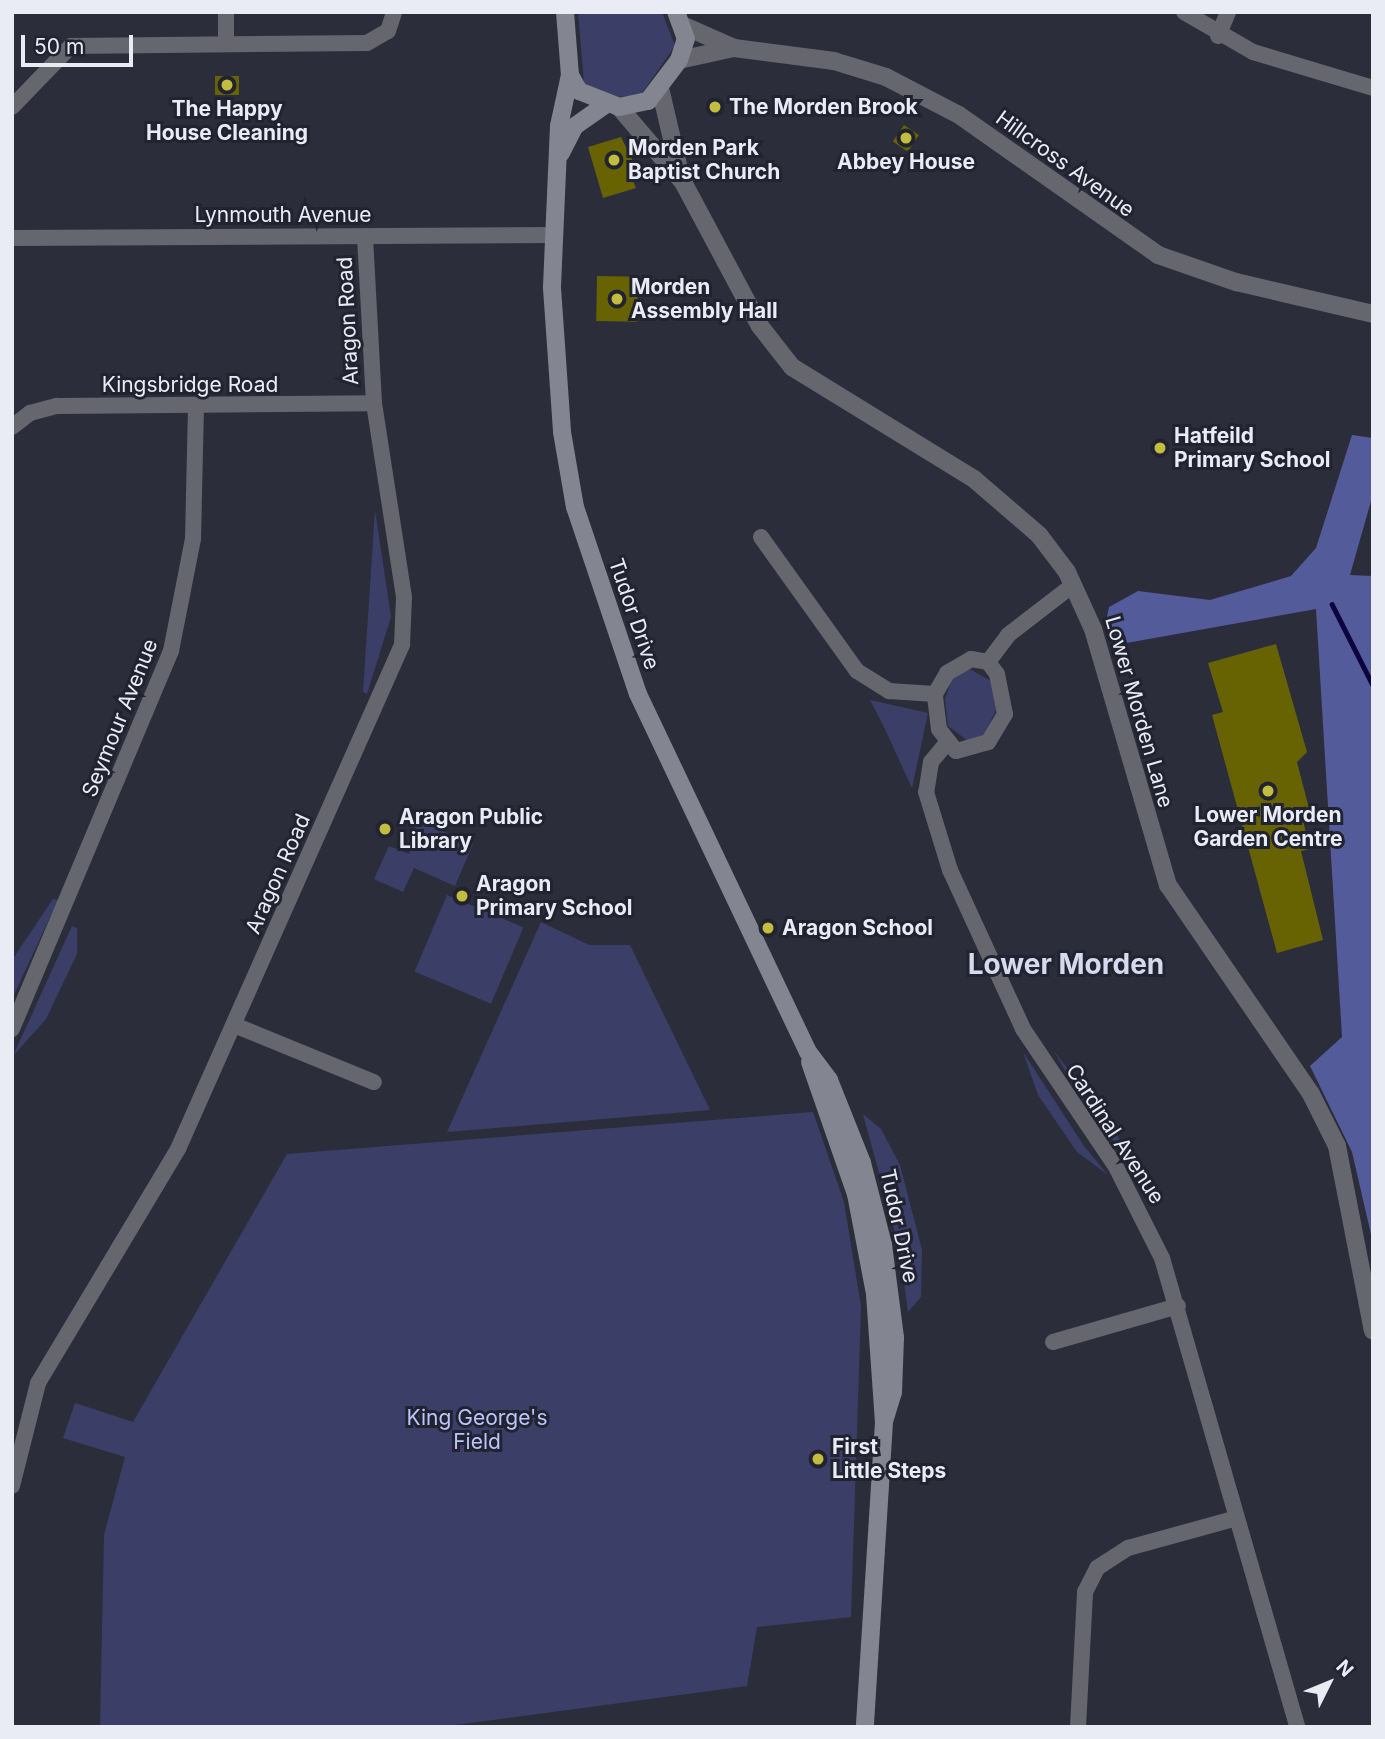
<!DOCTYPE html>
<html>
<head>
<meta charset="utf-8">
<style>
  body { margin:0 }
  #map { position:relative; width:1385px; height:1739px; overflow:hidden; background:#2b2d3b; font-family:Inter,sans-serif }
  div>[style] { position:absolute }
  .green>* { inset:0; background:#3b3f67; transform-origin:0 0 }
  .forest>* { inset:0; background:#545b9b }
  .stream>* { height:4.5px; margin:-2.25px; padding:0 2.25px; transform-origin:2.25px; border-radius:2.25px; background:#0d033e }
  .building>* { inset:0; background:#676303; transform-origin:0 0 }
  .minor>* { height:16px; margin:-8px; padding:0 8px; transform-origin:8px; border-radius:8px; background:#65666e }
  .tertiary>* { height:18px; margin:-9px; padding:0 9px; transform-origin:9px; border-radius:9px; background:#65666e }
  .secondary>* { height:18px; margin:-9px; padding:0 9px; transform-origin:9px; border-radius:9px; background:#838591 }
  .dots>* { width:19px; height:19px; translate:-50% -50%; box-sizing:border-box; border:4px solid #212331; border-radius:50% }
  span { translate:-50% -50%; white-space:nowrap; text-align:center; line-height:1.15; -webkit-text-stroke:6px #212331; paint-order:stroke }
  .poi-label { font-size:21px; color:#e9ebf5; font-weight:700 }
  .left { translate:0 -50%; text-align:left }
  .street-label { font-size:21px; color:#e9ebf5 }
  .park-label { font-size:21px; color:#bbc4fc }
  .district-label { font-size:28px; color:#d7daee; font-weight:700 }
  .frame { position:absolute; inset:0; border:14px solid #e9ebf5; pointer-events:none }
  .north { position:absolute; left:1294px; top:1648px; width:70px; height:70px; -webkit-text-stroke:5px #212331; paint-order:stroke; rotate:47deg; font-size:19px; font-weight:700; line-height:28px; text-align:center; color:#e9ebf5 }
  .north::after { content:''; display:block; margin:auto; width:24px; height:32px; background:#e9ebf5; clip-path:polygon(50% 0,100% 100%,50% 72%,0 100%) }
  .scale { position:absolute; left:21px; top:35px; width:112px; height:32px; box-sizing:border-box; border:4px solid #e9ebf5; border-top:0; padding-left:9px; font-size:21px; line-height:24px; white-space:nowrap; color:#e9ebf5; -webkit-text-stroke:5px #212331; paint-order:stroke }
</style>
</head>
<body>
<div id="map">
  <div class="green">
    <div style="clip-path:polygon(662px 12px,675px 46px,640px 96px,609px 97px,584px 83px,578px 12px)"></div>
    <div style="clip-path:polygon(375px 510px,391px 617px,367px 694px,363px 692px)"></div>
    <div style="clip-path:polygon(968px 668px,991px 681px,996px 710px,984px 735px,968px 741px,948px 726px,945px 699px,953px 676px)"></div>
    <div style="clip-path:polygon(870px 700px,928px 713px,912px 788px,884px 727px)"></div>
    <div style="clip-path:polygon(408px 816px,473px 844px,455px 886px,414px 868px,403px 892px,374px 879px,389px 846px,409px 854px,417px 834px)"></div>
    <div style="left:447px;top:895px;width:83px;height:83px;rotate:23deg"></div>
    <div style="clip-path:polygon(53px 899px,58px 900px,12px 999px,12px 960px)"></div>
    <div style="clip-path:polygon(541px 922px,589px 945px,630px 945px,710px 1110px,447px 1132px)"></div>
    <div style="clip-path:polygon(72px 926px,77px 928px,77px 954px,46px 1019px,13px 1056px)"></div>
    <div style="clip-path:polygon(1053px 1050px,1115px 1129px,1131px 1166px,1069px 1077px)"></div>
    <div style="clip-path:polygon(1023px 1052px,1084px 1146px,1108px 1175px,1077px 1152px,1038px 1095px)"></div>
    <div style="clip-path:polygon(813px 1112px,844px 1202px,861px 1306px,851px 1617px,757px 1627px,747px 1686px,440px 1727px,100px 1727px,104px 1535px,125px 1457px,63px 1438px,75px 1403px,133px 1422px,287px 1154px)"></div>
    <div style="clip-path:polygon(863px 1114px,881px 1129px,900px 1165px,922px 1250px,921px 1297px,908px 1312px,899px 1247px)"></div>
  </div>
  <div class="forest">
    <div style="clip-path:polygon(1352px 435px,1373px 438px,1373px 494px,1350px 575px,1373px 576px,1373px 1243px,1352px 1152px,1310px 1066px,1342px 1037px,1316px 609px,1115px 645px,1107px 617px,1109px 607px,1138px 591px,1210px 600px,1291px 576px,1316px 548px)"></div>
  </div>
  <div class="stream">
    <div style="left:1332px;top:604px;width:91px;rotate:63.2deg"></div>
  </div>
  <div class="building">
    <div style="left:215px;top:76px;width:24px;height:19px"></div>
    <div style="left:904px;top:125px;width:18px;height:20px;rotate:34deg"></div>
    <div style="clip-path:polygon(621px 137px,641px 178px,633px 181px,636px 188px,603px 198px,588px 147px)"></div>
    <div style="left:597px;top:276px;width:41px;height:45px;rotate:1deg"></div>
    <div style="clip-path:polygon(1276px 644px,1307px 752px,1297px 762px,1311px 816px,1304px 824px,1309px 849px,1301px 851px,1323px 940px,1277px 953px,1212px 715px,1223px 712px,1208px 663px)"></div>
  </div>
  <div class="minor">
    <div style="left:1184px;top:12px;width:80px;rotate:30.1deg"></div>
    <div style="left:1253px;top:52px;width:125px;rotate:16.7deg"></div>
    <div style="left:1218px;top:36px;width:26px;rotate:-67deg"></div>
    <div style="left:226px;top:43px;width:31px;rotate:-90deg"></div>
    <div style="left:12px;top:107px;width:85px;rotate:-46deg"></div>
    <div style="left:71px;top:46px;width:296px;rotate:-0.6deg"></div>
    <div style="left:367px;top:43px;width:24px;rotate:-30deg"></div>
    <div style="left:388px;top:31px;width:20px;rotate:-72deg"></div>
    <div style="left:12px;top:238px;width:543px;rotate:-0.32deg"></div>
    <div style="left:12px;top:427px;width:23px;rotate:-38deg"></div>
    <div style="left:30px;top:413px;width:28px;rotate:-15deg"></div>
    <div style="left:57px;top:406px;width:317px;rotate:-0.5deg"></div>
    <div style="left:761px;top:537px;width:165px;rotate:54.4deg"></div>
    <div style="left:857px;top:671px;width:38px;rotate:32deg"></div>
    <div style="left:889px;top:691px;width:46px;rotate:3.7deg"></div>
    <div style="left:971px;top:659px;width:17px;rotate:10deg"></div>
    <div style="left:988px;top:662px;width:15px;rotate:53deg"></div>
    <div style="left:997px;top:674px;width:41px;rotate:78.7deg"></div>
    <div style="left:1005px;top:714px;width:33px;rotate:121deg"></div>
    <div style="left:988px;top:742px;width:33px;rotate:164deg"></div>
    <div style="left:956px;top:751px;width:28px;rotate:-128deg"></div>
    <div style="left:939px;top:729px;width:35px;rotate:-97deg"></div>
    <div style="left:935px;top:694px;width:24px;rotate:-60deg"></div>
    <div style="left:947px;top:673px;width:28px;rotate:-30deg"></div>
    <div style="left:988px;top:662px;width:34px;rotate:-53deg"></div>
    <div style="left:1008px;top:635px;width:82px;rotate:-37.6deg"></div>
    <div style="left:946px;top:744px;width:23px;rotate:130deg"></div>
    <div style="left:931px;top:762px;width:30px;rotate:99deg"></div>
    <div style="left:926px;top:792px;width:82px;rotate:72.9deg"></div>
    <div style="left:950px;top:870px;width:175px;rotate:65.3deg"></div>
    <div style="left:1023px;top:1029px;width:166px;rotate:56deg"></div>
    <div style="left:1116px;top:1167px;width:102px;rotate:63.2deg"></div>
    <div style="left:1162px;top:1258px;width:488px;rotate:73.9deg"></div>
    <div style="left:234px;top:1025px;width:151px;rotate:22.2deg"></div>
    <div style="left:12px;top:1029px;width:410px;rotate:-67.2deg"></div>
    <div style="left:171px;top:651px;width:114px;rotate:-78.9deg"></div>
    <div style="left:193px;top:539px;width:133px;rotate:-88.7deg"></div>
    <div style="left:1053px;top:1342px;width:130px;rotate:-16.1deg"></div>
    <div style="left:12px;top:1486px;width:106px;rotate:-75.8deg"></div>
    <div style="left:38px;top:1383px;width:273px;rotate:-59.1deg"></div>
    <div style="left:178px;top:1149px;width:552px;rotate:-66.04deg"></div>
    <div style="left:402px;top:645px;width:48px;rotate:-87.6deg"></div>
    <div style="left:404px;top:597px;width:196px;rotate:-98.8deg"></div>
    <div style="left:374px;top:403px;width:167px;rotate:-93.1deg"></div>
    <div style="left:1078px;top:1727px;width:135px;rotate:-87deg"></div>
    <div style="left:1085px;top:1592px;width:27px;rotate:-63deg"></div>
    <div style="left:1097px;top:1568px;width:37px;rotate:-33deg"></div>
    <div style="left:1128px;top:1548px;width:113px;rotate:-15.4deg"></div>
  </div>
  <div class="tertiary">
    <div style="left:682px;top:25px;width:57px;rotate:23.9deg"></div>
    <div style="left:734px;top:48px;width:101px;rotate:7.4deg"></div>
    <div style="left:834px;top:61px;width:54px;rotate:17.1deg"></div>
    <div style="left:886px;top:77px;width:82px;rotate:27.5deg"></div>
    <div style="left:959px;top:115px;width:243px;rotate:35.1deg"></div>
    <div style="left:1158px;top:255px;width:83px;rotate:19.1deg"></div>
    <div style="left:1236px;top:282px;width:141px;rotate:13.1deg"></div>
    <div style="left:679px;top:60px;width:56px;rotate:-12.3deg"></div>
    <div style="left:660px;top:88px;width:83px;rotate:76.8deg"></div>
    <div style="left:619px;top:107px;width:99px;rotate:49.5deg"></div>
    <div style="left:683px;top:182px;width:163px;rotate:61.9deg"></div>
    <div style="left:760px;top:326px;width:52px;rotate:52deg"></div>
    <div style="left:792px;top:367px;width:214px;rotate:31.6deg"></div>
    <div style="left:974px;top:479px;width:86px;rotate:40.7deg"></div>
    <div style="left:1039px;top:535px;width:46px;rotate:52.9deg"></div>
    <div style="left:1067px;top:572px;width:63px;rotate:65.5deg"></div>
    <div style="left:1093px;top:629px;width:267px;rotate:73.7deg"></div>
    <div style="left:1168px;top:885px;width:253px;rotate:55.6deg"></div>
    <div style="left:1311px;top:1094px;width:58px;rotate:63.4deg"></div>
    <div style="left:1337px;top:1146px;width:188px;rotate:79deg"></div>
  </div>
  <div class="secondary">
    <div style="left:565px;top:12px;width:63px;rotate:85.5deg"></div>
    <div style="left:570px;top:75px;width:18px;rotate:61deg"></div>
    <div style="left:579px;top:91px;width:43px;rotate:21.8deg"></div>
    <div style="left:619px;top:107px;width:30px;rotate:-12deg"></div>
    <div style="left:648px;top:101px;width:51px;rotate:-52.9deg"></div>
    <div style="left:679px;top:60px;width:22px;rotate:-72deg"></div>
    <div style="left:686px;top:39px;width:29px;rotate:-110deg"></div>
    <div style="left:570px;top:75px;width:52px;rotate:102.2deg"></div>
    <div style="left:559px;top:126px;width:162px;rotate:92.5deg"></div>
    <div style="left:552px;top:288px;width:144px;rotate:86deg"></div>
    <div style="left:562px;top:432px;width:76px;rotate:80.2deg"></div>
    <div style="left:575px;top:507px;width:197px;rotate:71.4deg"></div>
    <div style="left:638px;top:694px;width:396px;rotate:64.6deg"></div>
    <div style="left:808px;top:1052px;width:35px;rotate:53deg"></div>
    <div style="left:829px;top:1080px;width:89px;rotate:68.3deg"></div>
    <div style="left:862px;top:1163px;width:85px;rotate:75.6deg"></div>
    <div style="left:883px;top:1245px;width:94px;rotate:82.6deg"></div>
    <div style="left:895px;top:1338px;width:54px;rotate:92.1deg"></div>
    <div style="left:893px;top:1392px;width:31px;rotate:107deg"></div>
    <div style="left:561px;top:153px;width:30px;rotate:-63deg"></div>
    <div style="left:575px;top:126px;width:35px;rotate:-35deg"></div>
    <div style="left:810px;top:1062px;width:140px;rotate:70.8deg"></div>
    <div style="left:856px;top:1194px;width:102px;rotate:79.2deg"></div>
    <div style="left:875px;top:1294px;width:128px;rotate:86deg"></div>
    <div style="left:884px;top:1422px;width:306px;rotate:93.6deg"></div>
  </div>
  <div class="dots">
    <div style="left:227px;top:85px;background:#c2bd3f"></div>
    <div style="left:715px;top:107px;background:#c2bd3f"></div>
    <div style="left:906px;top:138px;background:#c2bd3f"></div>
    <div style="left:614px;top:160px;background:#c2bd3f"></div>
    <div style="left:617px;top:299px;background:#c2bd3f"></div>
    <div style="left:1160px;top:448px;background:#c2bd3f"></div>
    <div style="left:1268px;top:791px;background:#c2bd3f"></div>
    <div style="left:385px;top:829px;background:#c2bd3f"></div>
    <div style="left:462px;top:896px;background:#c2bd3f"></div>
    <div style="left:768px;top:928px;background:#c2bd3f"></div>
    <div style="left:818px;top:1459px;background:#c2bd3f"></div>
  </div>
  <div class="poi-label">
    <span class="left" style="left:729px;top:107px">The Morden Brook</span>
    <span style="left:227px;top:121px">The Happy<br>House Cleaning</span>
    <span class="left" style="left:628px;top:160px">Morden Park<br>Baptist Church</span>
    <span style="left:906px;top:162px">Abbey House</span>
    <span class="left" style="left:631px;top:299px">Morden<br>Assembly Hall</span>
    <span class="left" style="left:1174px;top:448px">Hatfeild<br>Primary School</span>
    <span style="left:1268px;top:827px">Lower Morden<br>Garden Centre</span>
    <span class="left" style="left:399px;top:829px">Aragon Public<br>Library</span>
    <span class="left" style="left:476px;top:896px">Aragon<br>Primary School</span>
    <span class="left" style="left:782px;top:928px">Aragon School</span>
    <span class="left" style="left:832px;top:1459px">First<br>Little Steps</span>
  </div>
  <div class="street-label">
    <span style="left:1065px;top:164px;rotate:36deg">Hillcross Avenue</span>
    <span style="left:283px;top:215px">Lynmouth Avenue</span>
    <span style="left:348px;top:321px;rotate:-93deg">Aragon Road</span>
    <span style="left:190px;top:385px">Kingsbridge Road</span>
    <span style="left:634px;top:614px;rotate:71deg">Tudor Drive</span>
    <span style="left:1139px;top:712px;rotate:74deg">Lower Morden Lane</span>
    <span style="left:120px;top:718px;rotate:-68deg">Seymour Avenue</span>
    <span style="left:278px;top:874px;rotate:-66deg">Aragon Road</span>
    <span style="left:1115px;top:1134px;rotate:57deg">Cardinal Avenue</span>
    <span style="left:899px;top:1226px;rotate:78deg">Tudor Drive</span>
  </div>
  <div class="park-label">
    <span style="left:477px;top:1430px">King George's<br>Field</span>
  </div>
  <div class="district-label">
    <span style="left:1066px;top:964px">Lower Morden</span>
  </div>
  <div class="frame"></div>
  <div class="north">N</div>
  <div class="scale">50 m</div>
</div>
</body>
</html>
